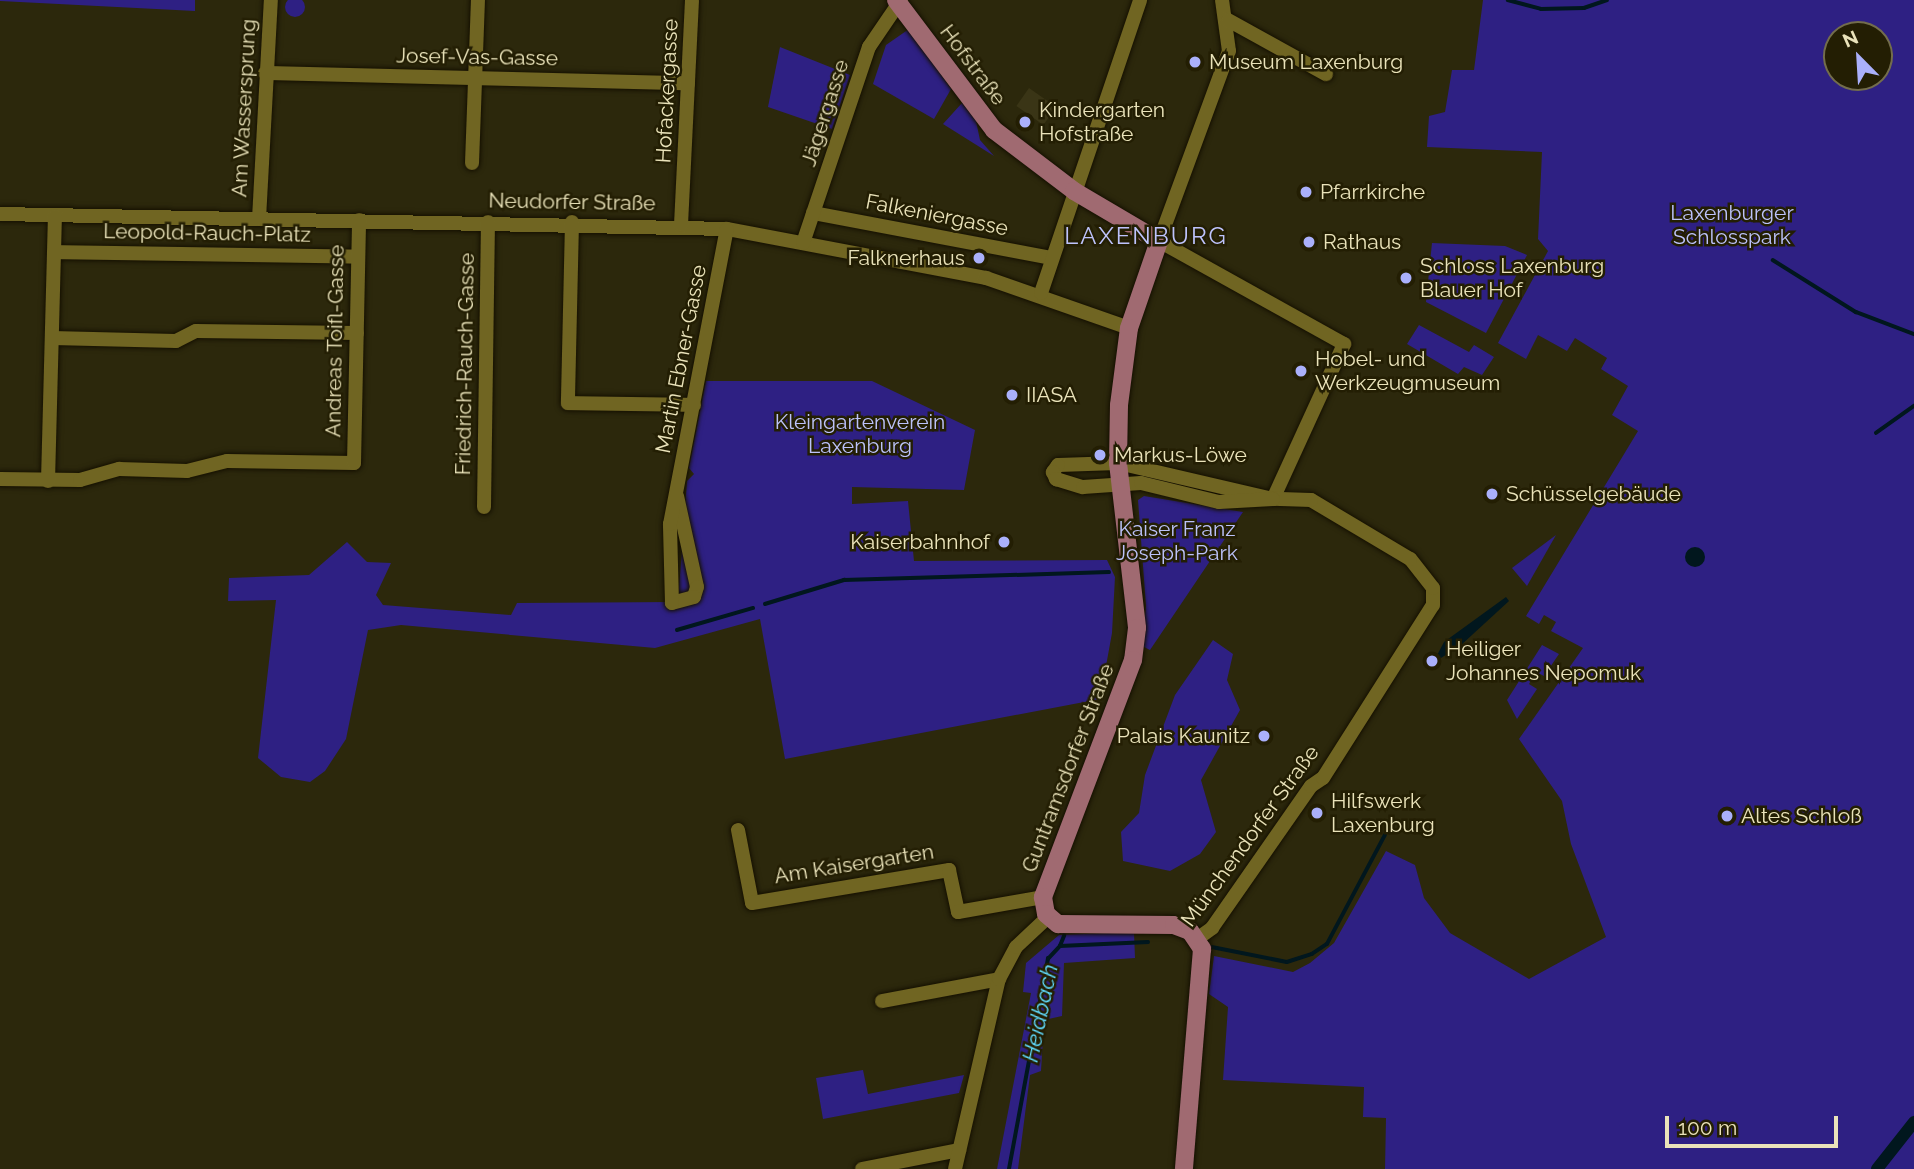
<!DOCTYPE html>
<html>
<head>
<meta charset="utf-8">
<style>
  body { margin:0 }
  #map { position:relative; width:1914px; height:1169px; overflow:hidden; background:#2c280c; font-family:Raleway,sans-serif }
  div>[style] { position:absolute }
  .built>* { inset:0; background:#3a3516; transform-origin:0 0 }
  .green>* { inset:0; background:#2e2083 }
  .round { border-radius:50% }
  .water>* { inset:0; background:#01171e }
  .stream>* { height:3.5px; margin:-1.75px; padding:0 1.75px; transform-origin:1.75px; border-radius:1.75px; background:#01171e }
  .canal>* { height:12px; margin:-6px; padding:0 6px; transform-origin:6px; border-radius:6px; background:#01171e }
  .roads { filter:drop-shadow(0 0 2px #151000) drop-shadow(0 0 2px #151000) }
  .minor>* { height:14px; margin:-7px; padding:0 7px; transform-origin:7px; border-radius:7px; background:#706522 }
  .major>* { height:18px; margin:-9px; padding:0 9px; transform-origin:9px; border-radius:9px; background:#a06a71 }
  .dots>* { width:19px; height:19px; translate:-50% -50%; box-sizing:border-box; border:4px solid #231e03; border-radius:50% }
  span { translate:-50% -50%; white-space:nowrap; text-align:center; line-height:1.15; -webkit-text-stroke:5px #231e03; paint-order:stroke }
  .street-label { font-size:21px; color:#eae3ba }
  .poi-label { font-size:21px; color:#eae3ba }
  .left { translate:0 -50%; text-align:left }
  .right { translate:-100% -50%; text-align:right }
  .park-label { font-size:21px; color:#bcc2fa }
  .water-label { font-size:23px; color:#61dbfe; font-style:italic }
  .quarter-label { font-size:24px; color:#bec3fc; letter-spacing:2px }
  .north { position:absolute; left:1823px; top:21px; width:70px; height:70px; box-sizing:border-box; background:#231e03; border:2px solid #736d4c; border-radius:50%; rotate:336deg; font-size:19px; font-weight:700; line-height:28px; text-align:center; color:#eae3ba }
  .north::after { content:''; display:block; margin:auto; width:24px; height:32px; background:#aab0fb; clip-path:polygon(50% 0,100% 100%,50% 72%,0 100%) }
  .scale { position:absolute; left:1665px; top:1116px; width:173px; height:32px; box-sizing:border-box; border:4px solid #eae3ba; border-top:0; padding-left:9px; font-size:21px; line-height:24px; white-space:nowrap; color:#eae3ba; -webkit-text-stroke:5px #231e03; paint-order:stroke }
</style>
</head>
<body>
<div id="map">
  <div class="built">
    <div style="left:1029px;top:88px;width:33px;height:22px;rotate:35deg"></div>
  </div>
  <div class="green">
    <div class="round" style="left:285px;top:-3px;width:20px;height:20px"></div>
    <div style="clip-path:polygon(0 0,195px 0,195px 11px,0 1px)"></div>
    <div style="clip-path:polygon(evenodd,1483px 0,1914px 0,1914px 1169px,1385px 1169px,1386px 1118px,1363px 1117px,1364px 1087px,1223px 1080px,1228px 1007px,1209px 994px,1214px 956px,1293px 972px,1310px 963px,1334px 943px,1386px 851px,1415px 865px,1424px 898px,1450px 933px,1529px 979px,1606px 937px,1571px 844px,1562px 801px,1519px 739px,1583px 648px,1551px 631px,1556px 622px,1544px 615px,1539px 624px,1526px 616px,1638px 431px,1612px 415px,1628px 386px,1601px 369px,1607px 358px,1575px 338px,1567px 351px,1538px 335px,1526px 359px,1498px 343px,1548px 251px,1538px 239px,1542px 152px,1427px 147px,1429px 116px,1445px 112px,1452px 70px,1474px 70px,1483px 0,1837px 35px,1879px 35px,1879px 77px,1837px 77px,1837px 35px)"></div>
    <div style="clip-path:polygon(909px 29px,951px 89px,934px 119px,873px 84px,886px 45px)"></div>
    <div style="clip-path:polygon(780px 47px,850px 75px,832px 129px,768px 107px)"></div>
    <div style="clip-path:polygon(962px 103px,976px 121px,980px 140px,994px 156px,943px 124px)"></div>
    <div style="clip-path:polygon(1432px 243px,1505px 246px,1527px 255px,1486px 333px,1426px 302px)"></div>
    <div style="clip-path:polygon(1419px 325px,1469px 352px,1474px 345px,1494px 357px,1482px 375px,1464px 367px,1458px 374px,1407px 344px)"></div>
    <div style="clip-path:polygon(706px 381px,872px 381px,975px 430px,964px 490px,852px 487px,852px 504px,908px 501px,914px 561px,1107px 560px,1115px 577px,1112px 633px,1100px 699px,785px 759px,760px 619px,655px 648px,401px 625px,368px 630px,346px 739px,325px 771px,310px 782px,281px 777px,258px 758px,276px 600px,228px 601px,229px 578px,309px 575px,347px 542px,367px 562px,391px 563px,376px 595px,383px 605px,511px 615px,517px 603px,678px 602px,687px 481px,694px 474px,689px 468px)"></div>
    <div style="clip-path:polygon(1144px 496px,1243px 512px,1150px 650px,1142px 646px,1146px 606px,1138px 500px)"></div>
    <div style="clip-path:polygon(1556px 535px,1527px 586px,1512px 568px)"></div>
    <div style="clip-path:polygon(1213px 640px,1233px 654px,1227px 680px,1240px 710px,1201px 780px,1216px 832px,1200px 854px,1170px 871px,1123px 861px,1121px 832px,1139px 813px,1145px 775px,1175px 695px)"></div>
    <div style="clip-path:polygon(1542px 645px,1559px 654px,1544px 676px,1536px 672px,1529px 684px,1537px 689px,1517px 719px,1507px 700px)"></div>
    <div style="clip-path:polygon(1134px 932px,1135px 958px,1064px 963px,1062px 1016px,1044px 1020px,1041px 1071px,1030px 1075px,1018px 1169px,997px 1169px,1031px 993px,1023px 992px,1026px 963px,1059px 935px)"></div>
    <div style="clip-path:polygon(863px 1070px,868px 1094px,964px 1075px,959px 1093px,823px 1119px,816px 1078px)"></div>
  </div>
  <div class="water">
    <div class="round" style="left:1685px;top:547px;width:20px;height:20px"></div>
    <div style="clip-path:polygon(1506px 597px,1509px 601px,1460px 646px,1433px 663px,1444px 642px)"></div>
  </div>
  <div class="stream">
    <div style="left:1508px;top:0;width:34px;rotate:15deg"></div>
    <div style="left:1541px;top:9px;width:43px;rotate:-1.3deg"></div>
    <div style="left:1584px;top:8px;width:24px;rotate:-19deg"></div>
    <div style="left:1773px;top:260px;width:98px;rotate:32.1deg"></div>
    <div style="left:1856px;top:312px;width:62px;rotate:20.8deg"></div>
    <div style="left:1876px;top:433px;width:47px;rotate:-35.4deg"></div>
    <div style="left:765px;top:604px;width:83px;rotate:-16.9deg"></div>
    <div style="left:844px;top:580px;width:265px;rotate:-1.7deg"></div>
    <div style="left:677px;top:630px;width:79px;rotate:-16.1deg"></div>
    <div style="left:1060px;top:946px;width:11px;rotate:-68deg"></div>
    <div style="left:1212px;top:947px;width:76px;rotate:11.3deg"></div>
    <div style="left:1287px;top:962px;width:26px;rotate:-18deg"></div>
    <div style="left:1312px;top:954px;width:18px;rotate:-34deg"></div>
    <div style="left:1327px;top:944px;width:123px;rotate:-62deg"></div>
    <div style="left:1009px;top:1169px;width:214px;rotate:-79.5deg"></div>
    <div style="left:1048px;top:959px;width:18px;rotate:-47deg"></div>
    <div style="left:1060px;top:946px;width:88px;rotate:-2.6deg"></div>
  </div>
  <div class="canal">
    <div style="left:1877px;top:1169px;width:60px;rotate:-51.8deg"></div>
  </div>
  <div class="roads">
    <div class="minor">
      <div style="left:1222px;top:0;width:51px;rotate:82.2deg"></div>
      <div style="left:1229px;top:51px;width:202px;rotate:110.2deg"></div>
      <div style="left:1159px;top:241px;width:212px;rotate:29.1deg"></div>
      <div style="left:1344px;top:344px;width:170px;rotate:114.6deg"></div>
      <div style="left:1228px;top:20px;width:112px;rotate:28.9deg"></div>
      <div style="left:265px;top:73px;width:423px;rotate:1.4deg"></div>
      <div style="left:472px;top:163px;width:163px;rotate:-87.9deg"></div>
      <div style="left:813px;top:213px;width:243px;rotate:10.7deg"></div>
      <div style="left:0;top:214px;width:727px;rotate:1.18deg"></div>
      <div style="left:727px;top:229px;width:264px;rotate:10.7deg"></div>
      <div style="left:986px;top:278px;width:151px;rotate:19.3deg"></div>
      <div style="left:259px;top:219px;width:219px;rotate:-86.9deg"></div>
      <div style="left:572px;top:222px;width:181px;rotate:91.3deg"></div>
      <div style="left:568px;top:403px;width:126px;rotate:0.9deg"></div>
      <div style="left:681px;top:225px;width:225px;rotate:-87.2deg"></div>
      <div style="left:803px;top:243px;width:207px;rotate:-71.4deg"></div>
      <div style="left:869px;top:47px;width:57px;rotate:-55.8deg"></div>
      <div style="left:55px;top:252px;width:303px;rotate:0.9deg"></div>
      <div style="left:1041px;top:293px;width:309px;rotate:-71.3deg"></div>
      <div style="left:52px;top:338px;width:124px;rotate:1.4deg"></div>
      <div style="left:176px;top:341px;width:22px;rotate:-27deg"></div>
      <div style="left:196px;top:331px;width:161px;rotate:0.7deg"></div>
      <div style="left:0;top:479px;width:80px;rotate:0.7deg"></div>
      <div style="left:80px;top:480px;width:41px;rotate:-15.8deg"></div>
      <div style="left:119px;top:469px;width:68px;rotate:1.7deg"></div>
      <div style="left:187px;top:471px;width:41px;rotate:-14deg"></div>
      <div style="left:227px;top:461px;width:127px;rotate:0.9deg"></div>
      <div style="left:354px;top:463px;width:243px;rotate:-88.8deg"></div>
      <div style="left:48px;top:481px;width:265px;rotate:-88.5deg"></div>
      <div style="left:677px;top:496px;width:93px;rotate:77.6deg"></div>
      <div style="left:697px;top:587px;width:10px;rotate:107deg"></div>
      <div style="left:694px;top:597px;width:23px;rotate:165deg"></div>
      <div style="left:672px;top:603px;width:79px;rotate:-91.5deg"></div>
      <div style="left:670px;top:524px;width:300px;rotate:-79.1deg"></div>
      <div style="left:484px;top:507px;width:285px;rotate:-89.2deg"></div>
      <div style="left:738px;top:830px;width:74px;rotate:79.1deg"></div>
      <div style="left:752px;top:903px;width:200px;rotate:-9.5deg"></div>
      <div style="left:949px;top:870px;width:43px;rotate:77.9deg"></div>
      <div style="left:958px;top:912px;width:86px;rotate:-10deg"></div>
      <div style="left:1197px;top:939px;width:19px;rotate:-36deg"></div>
      <div style="left:1212px;top:928px;width:173px;rotate:-55.1deg"></div>
      <div style="left:1311px;top:786px;width:14px;rotate:-34deg"></div>
      <div style="left:1323px;top:778px;width:205px;rotate:-57.6deg"></div>
      <div style="left:1433px;top:605px;width:17px;rotate:-90deg"></div>
      <div style="left:1433px;top:588px;width:37px;rotate:-128deg"></div>
      <div style="left:1410px;top:559px;width:115px;rotate:-149.2deg"></div>
      <div style="left:1311px;top:500px;width:38px;rotate:-178deg"></div>
      <div style="left:1273px;top:499px;width:159px;rotate:-166.9deg"></div>
      <div style="left:1118px;top:463px;width:60px;rotate:178.1deg"></div>
      <div style="left:1058px;top:465px;width:9px;rotate:126deg"></div>
      <div style="left:1053px;top:472px;width:8px;rotate:67deg"></div>
      <div style="left:1056px;top:479px;width:28px;rotate:17deg"></div>
      <div style="left:1083px;top:487px;width:58px;rotate:-3.9deg"></div>
      <div style="left:1141px;top:483px;width:80px;rotate:13.7deg"></div>
      <div style="left:1219px;top:502px;width:54px;rotate:-3.2deg"></div>
      <div style="left:882px;top:1001px;width:119px;rotate:-10.6deg"></div>
      <div style="left:862px;top:1169px;width:99px;rotate:-11.1deg"></div>
      <div style="left:955px;top:1169px;width:195px;rotate:-77deg"></div>
      <div style="left:999px;top:979px;width:36px;rotate:-62deg"></div>
      <div style="left:1016px;top:947px;width:44px;rotate:-43.2deg"></div>
    </div>
    <div class="major">
      <div style="left:896px;top:0;width:163px;rotate:53deg"></div>
      <div style="left:994px;top:130px;width:101px;rotate:37.3deg"></div>
      <div style="left:1074px;top:191px;width:99px;rotate:30.5deg"></div>
      <div style="left:1159px;top:241px;width:92px;rotate:109deg"></div>
      <div style="left:1129px;top:328px;width:78px;rotate:97.4deg"></div>
      <div style="left:1119px;top:405px;width:58px;rotate:91deg"></div>
      <div style="left:1118px;top:463px;width:166px;rotate:83.4deg"></div>
      <div style="left:1137px;top:628px;width:32px;rotate:97deg"></div>
      <div style="left:1133px;top:660px;width:254px;rotate:110.8deg"></div>
      <div style="left:1043px;top:897px;width:17px;rotate:80deg"></div>
      <div style="left:1046px;top:914px;width:16px;rotate:40deg"></div>
      <div style="left:1058px;top:924px;width:116px;rotate:0.5deg"></div>
      <div style="left:1174px;top:925px;width:17px;rotate:21deg"></div>
      <div style="left:1190px;top:931px;width:22px;rotate:56deg"></div>
      <div style="left:1202px;top:949px;width:221px;rotate:94.7deg"></div>
    </div>
  </div>
  <div class="dots">
    <div style="left:1195px;top:62px;background:#aab0fb"></div>
    <div style="left:1025px;top:122px;background:#aab0fb"></div>
    <div style="left:1306px;top:192px;background:#aab0fb"></div>
    <div style="left:1309px;top:242px;background:#aab0fb"></div>
    <div style="left:979px;top:258px;background:#aab0fb"></div>
    <div style="left:1406px;top:278px;background:#aab0fb"></div>
    <div style="left:1301px;top:371px;background:#aab0fb"></div>
    <div style="left:1012px;top:395px;background:#aab0fb"></div>
    <div style="left:1100px;top:455px;background:#aab0fb"></div>
    <div style="left:1492px;top:494px;background:#aab0fb"></div>
    <div style="left:1004px;top:542px;background:#aab0fb"></div>
    <div style="left:1432px;top:661px;background:#aab0fb"></div>
    <div style="left:1264px;top:736px;background:#aab0fb"></div>
    <div style="left:1317px;top:813px;background:#aab0fb"></div>
    <div style="left:1727px;top:816px;background:#aab0fb"></div>
  </div>
  <div class="street-label">
    <span style="left:477px;top:57px;rotate:1deg">Josef-Vas-Gasse</span>
    <span style="left:973px;top:65px;rotate:53deg">Hofstraße</span>
    <span style="left:667px;top:91px;rotate:-87deg">Hofackergasse</span>
    <span style="left:244px;top:108px;rotate:-87deg">Am Wassersprung</span>
    <span style="left:825px;top:113px;rotate:-72deg">Jägergasse</span>
    <span style="left:572px;top:202px;rotate:1deg">Neudorfer Straße</span>
    <span style="left:937px;top:215px;rotate:11deg">Falkeniergasse</span>
    <span style="left:207px;top:233px;rotate:1deg">Leopold-Rauch-Platz</span>
    <span style="left:335px;top:341px;rotate:-89deg">Andreas Toifl-Gasse</span>
    <span style="left:681px;top:359px;rotate:-79deg">Martin Ebner-Gasse</span>
    <span style="left:465px;top:364px;rotate:-89deg">Friedrich-Rauch-Gasse</span>
    <span style="left:1068px;top:768px;rotate:-69deg">Guntramsdorfer Straße</span>
    <span style="left:1250px;top:836px;rotate:-54deg">Münchendorfer Straße</span>
    <span style="left:854px;top:864px;rotate:-9deg">Am Kaisergarten</span>
  </div>
  <div class="poi-label">
    <span class="left" style="left:1209px;top:62px">Museum Laxenburg</span>
    <span class="left" style="left:1039px;top:122px">Kindergarten<br>Hofstraße</span>
    <span class="left" style="left:1320px;top:192px">Pfarrkirche</span>
    <span class="left" style="left:1323px;top:242px">Rathaus</span>
    <span class="right" style="left:965px;top:258px">Falknerhaus</span>
    <span class="left" style="left:1420px;top:278px">Schloss Laxenburg<br>Blauer Hof</span>
    <span class="left" style="left:1315px;top:371px">Hobel- und<br>Werkzeugmuseum</span>
    <span class="left" style="left:1026px;top:395px">IIASA</span>
    <span class="left" style="left:1114px;top:455px">Markus-Löwe</span>
    <span class="left" style="left:1506px;top:494px">Schüsselgebäude</span>
    <span class="right" style="left:990px;top:542px">Kaiserbahnhof</span>
    <span class="left" style="left:1446px;top:661px">Heiliger<br>Johannes Nepomuk</span>
    <span class="right" style="left:1250px;top:736px">Palais Kaunitz</span>
    <span class="left" style="left:1331px;top:813px">Hilfswerk<br>Laxenburg</span>
    <span class="left" style="left:1741px;top:816px">Altes Schloß</span>
  </div>
  <div class="park-label">
    <span style="left:1732px;top:225px">Laxenburger<br>Schlosspark</span>
    <span style="left:860px;top:434px">Kleingartenverein<br>Laxenburg</span>
    <span style="left:1177px;top:541px">Kaiser Franz<br>Joseph-Park</span>
  </div>
  <div class="water-label">
    <span style="left:1040px;top:1013px;rotate:-78deg">Heidbach</span>
  </div>
  <div class="quarter-label">
    <span style="left:1146px;top:236px">LAXENBURG</span>
  </div>
  <div class="north">N</div>
  <div class="scale">100 m</div>
</div>
</body>
</html>
